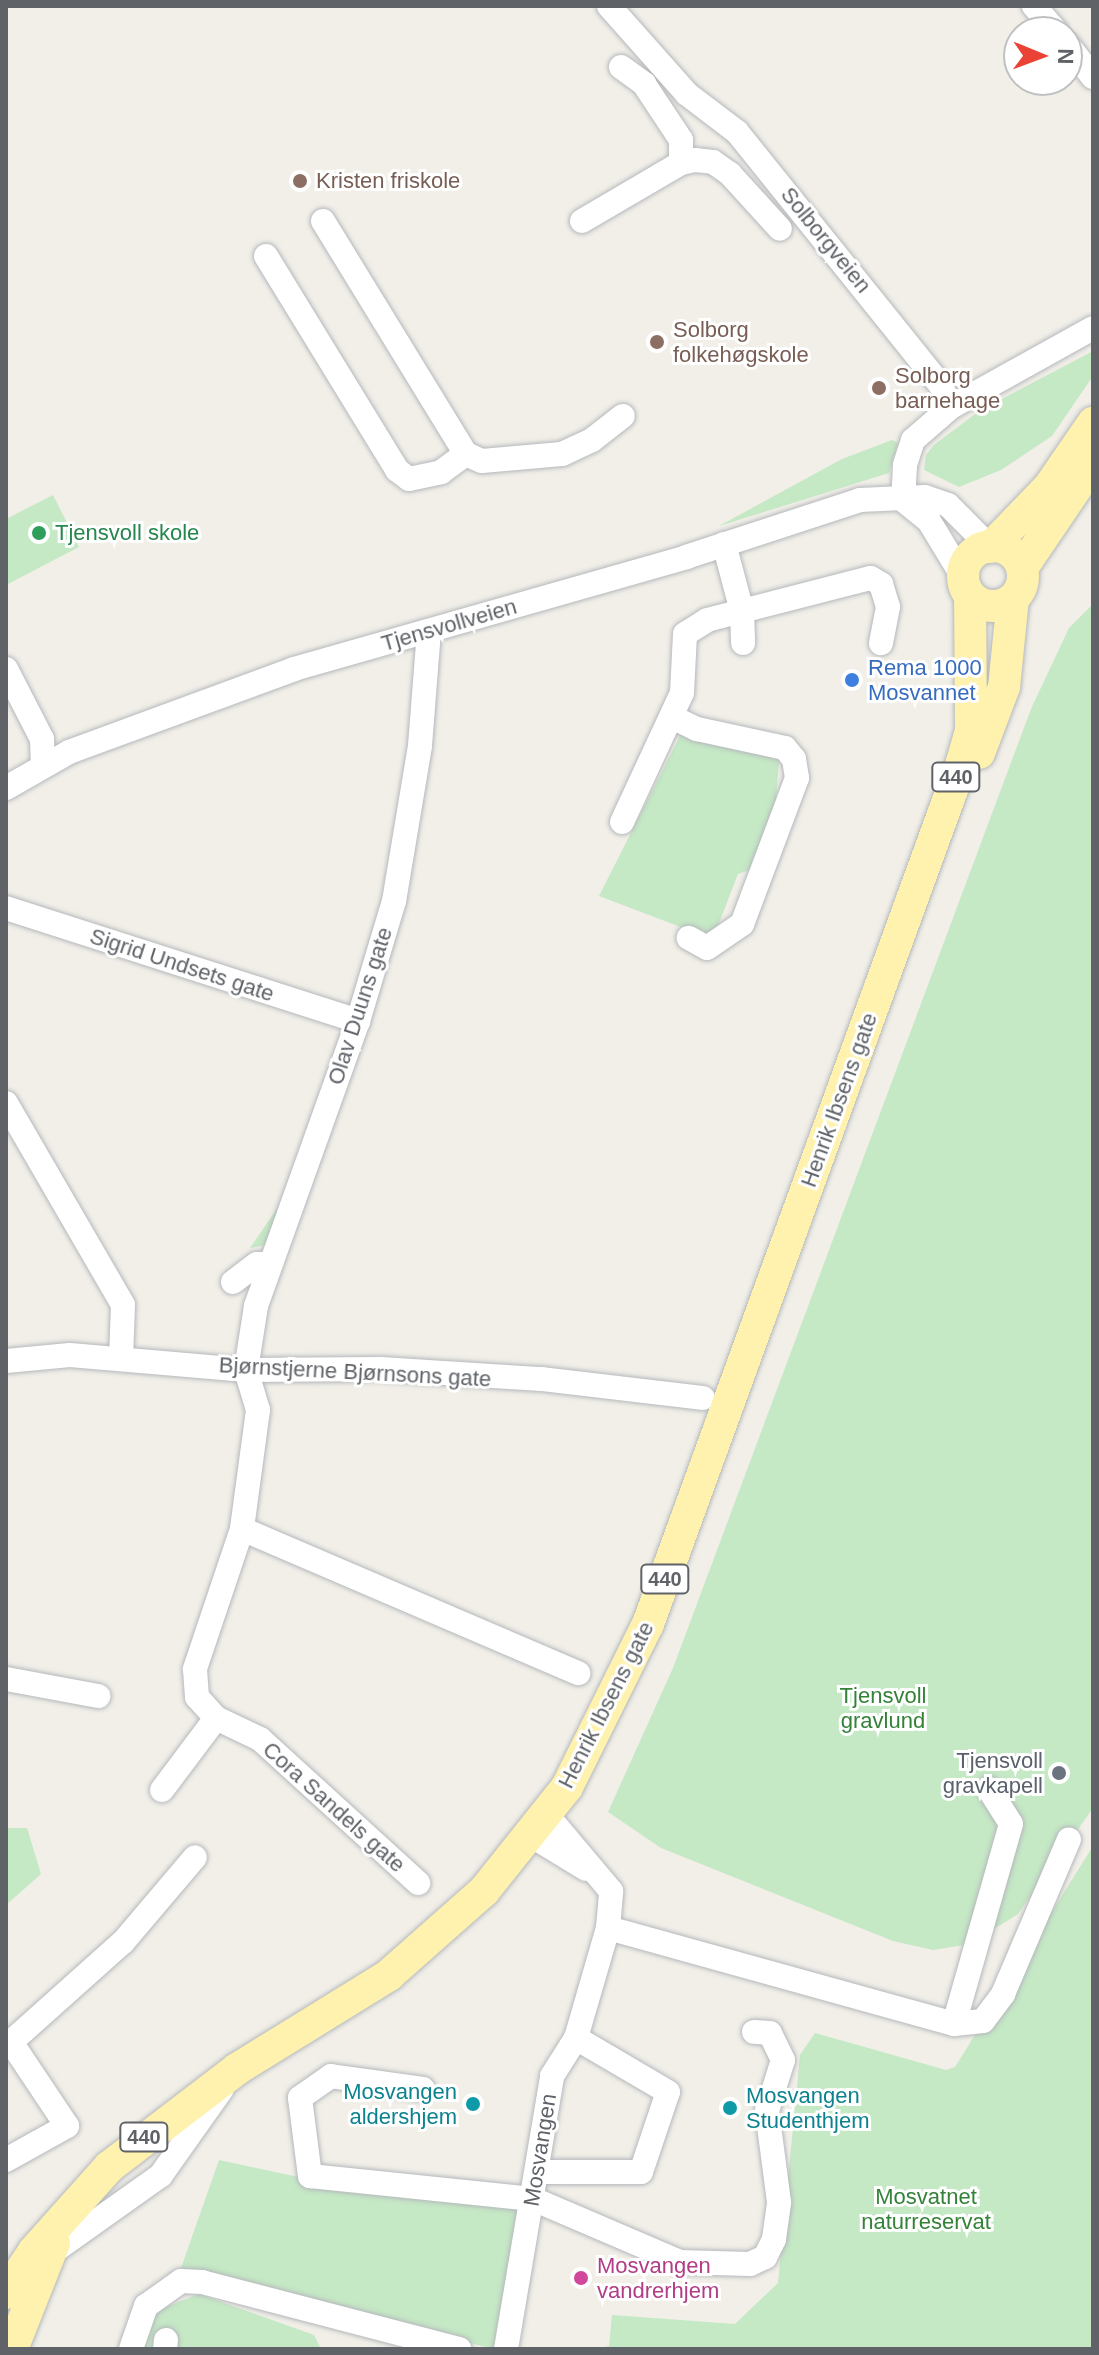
<!DOCTYPE html>
<html>
<head>
<meta charset="utf-8">
<style>
  body { margin:0 }
  #map { position:relative; width:1099px; height:2355px; overflow:hidden; background:#f1efe8; font-family:Arial,sans-serif }
  div>[style] { position:absolute }
  .green>* { inset:0; background:#c5e8c5 }
  .roads { filter:drop-shadow(0 0 2px #b5b8bc) drop-shadow(0 0 2px #b5b8bc) }
  .minor>* { height:24px; margin:-12px; padding:0 12px; transform-origin:12px; border-radius:12px; background:#fff }
  .major>* { height:32px; margin:-16px; padding:0 16px; transform-origin:16px; border-radius:16px; background:#fff2af }
  .major>.ring { margin:-16px; padding:0; box-sizing:content-box; background:none; border:32px solid #fff2af; border-radius:50% }
  .dots>* { width:22px; height:22px; translate:-50% -50%; box-sizing:border-box; border:4px solid #fff; border-radius:50% }
  span { translate:-50% -50%; white-space:nowrap; text-align:center; line-height:1.15; -webkit-text-stroke:6px #fff; paint-order:stroke }
  .shield-label span { padding:2px 6px; background:#fff; border:2px solid; border-radius:6px; -webkit-text-stroke-width:0 }
  .shield-label { font-size:20px; color:#5f6368; font-weight:700 }
  .education-label { font-size:22px; color:#785e54 }
  .left { translate:0 -50%; text-align:left }
  .street-label { font-size:22px; color:#5f6368 }
  .leisure-label { font-size:22px; color:#27864d }
  .shop-label { font-size:22px; color:#366cbe }
  .park-label { font-size:22px; color:#348238 }
  .worship-label { font-size:22px; color:#5b616d }
  .right { translate:-100% -50%; text-align:right }
  .culture-label { font-size:22px; color:#0d838f }
  .hotel-label { font-size:22px; color:#b23c85 }
  .frame { position:absolute; inset:0; border:8px solid #5f6368; pointer-events:none }
  .north { position:absolute; left:1003px; top:16px; width:80px; height:80px; box-sizing:border-box; background:#fff; border:2px solid #bfc1c3; border-radius:50%; rotate:91deg; font-size:22px; font-weight:700; line-height:32px; text-align:center; color:#5f6368 }
  .north::after { content:''; display:block; margin:auto; width:28px; height:36px; background:#ea4335; clip-path:polygon(50% 0,100% 100%,50% 72%,0 100%) }
</style>
</head>
<body>
<div id="map">
  <div class="green">
    <div style="clip-path:polygon(1093px 351px,1093px 376px,1052px 436px,1001px 470px,959px 487px,924px 470px,926px 455px,934px 445px,979px 411px)"></div>
    <div style="clip-path:polygon(892px 440px,898px 443px,889px 473px,719px 526px,842px 459px)"></div>
    <div style="clip-path:polygon(53px 495px,79px 547px,6px 585px,6px 519px)"></div>
    <div style="clip-path:polygon(1093px 604px,1093px 1808px,1018px 1914px,970px 1944px,933px 1950px,893px 1941px,661px 1848px,608px 1812px,673px 1668px,1031px 709px,1069px 628px)"></div>
    <div style="clip-path:polygon(682px 732px,779px 760px,775px 813px,755px 868px,738px 874px,716px 931px,707px 937px,599px 896px)"></div>
    <div style="clip-path:polygon(280px 1204px,266px 1245px,250px 1248px)"></div>
    <div style="clip-path:polygon(6px 1828px,27px 1828px,41px 1874px,6px 1905px)"></div>
    <div style="clip-path:polygon(1093px 1846px,1093px 2349px,597px 2349px,609px 2346px,612px 2315px,735px 2324px,778px 2283px,800px 2055px,815px 2033px,946px 2070px,955px 2067px)"></div>
    <div style="clip-path:polygon(219px 2160px,354px 2189px,522px 2206px,495px 2349px,329px 2311px,181px 2268px)"></div>
    <div style="clip-path:polygon(199px 2294px,314px 2335px,321px 2349px,142px 2349px,158px 2310px)"></div>
  </div>
  <div class="roads">
    <div class="minor">
      <div style="left:609px;top:6px;width:118px;rotate:48.4deg"></div>
      <div style="left:687px;top:94px;width:63px;rotate:37.2deg"></div>
      <div style="left:737px;top:132px;width:326px;rotate:51.2deg"></div>
      <div style="left:941px;top:386px;width:23px;rotate:65deg"></div>
      <div style="left:951px;top:407px;width:50px;rotate:139deg"></div>
      <div style="left:913px;top:440px;width:26px;rotate:108deg"></div>
      <div style="left:905px;top:465px;width:35px;rotate:93deg"></div>
      <div style="left:1034px;top:6px;width:35px;rotate:49deg"></div>
      <div style="left:1067px;top:44px;width:42px;rotate:51.8deg"></div>
      <div style="left:621px;top:67px;width:29px;rotate:36deg"></div>
      <div style="left:644px;top:84px;width:67px;rotate:56.5deg"></div>
      <div style="left:681px;top:140px;width:23px;rotate:90deg"></div>
      <div style="left:323px;top:221px;width:273px;rotate:58.5deg"></div>
      <div style="left:466px;top:454px;width:17px;rotate:24deg"></div>
      <div style="left:482px;top:461px;width:80px;rotate:-5deg"></div>
      <div style="left:562px;top:454px;width:33px;rotate:-25deg"></div>
      <div style="left:592px;top:440px;width:39px;rotate:-38deg"></div>
      <div style="left:582px;top:221px;width:115px;rotate:-30.4deg"></div>
      <div style="left:681px;top:163px;width:14px;rotate:-12deg"></div>
      <div style="left:695px;top:160px;width:18px;rotate:6deg"></div>
      <div style="left:713px;top:162px;width:21px;rotate:35deg"></div>
      <div style="left:730px;top:174px;width:74px;rotate:47.7deg"></div>
      <div style="left:266px;top:256px;width:251px;rotate:58.5deg"></div>
      <div style="left:397px;top:470px;width:15px;rotate:37deg"></div>
      <div style="left:409px;top:479px;width:33px;rotate:-12deg"></div>
      <div style="left:441px;top:472px;width:31px;rotate:-36deg"></div>
      <div style="left:951px;top:407px;width:162px;rotate:-29.1deg"></div>
      <div style="left:903px;top:500px;width:33px;rotate:39deg"></div>
      <div style="left:929px;top:521px;width:66px;rotate:58.7deg"></div>
      <div style="left:724px;top:544px;width:69px;rotate:75deg"></div>
      <div style="left:742px;top:611px;width:32px;rotate:88deg"></div>
      <div style="left:429px;top:631px;width:115px;rotate:94.5deg"></div>
      <div style="left:420px;top:746px;width:157px;rotate:99.5deg"></div>
      <div style="left:394px;top:901px;width:125px;rotate:106.7deg"></div>
      <div style="left:358px;top:1021px;width:303px;rotate:109.7deg"></div>
      <div style="left:256px;top:1306px;width:65px;rotate:98.9deg"></div>
      <div style="left:246px;top:1370px;width:42px;rotate:73.3deg"></div>
      <div style="left:258px;top:1410px;width:120px;rotate:97.7deg"></div>
      <div style="left:242px;top:1529px;width:366px;rotate:23.2deg"></div>
      <div style="left:6px;top:669px;width:79px;rotate:62.8deg"></div>
      <div style="left:42px;top:739px;width:26px;rotate:88deg"></div>
      <div style="left:672px;top:717px;width:28px;rotate:26deg"></div>
      <div style="left:697px;top:729px;width:90px;rotate:12.2deg"></div>
      <div style="left:785px;top:748px;width:14px;rotate:51deg"></div>
      <div style="left:794px;top:759px;width:19px;rotate:81deg"></div>
      <div style="left:797px;top:778px;width:156px;rotate:110.6deg"></div>
      <div style="left:742px;top:924px;width:42px;rotate:145.6deg"></div>
      <div style="left:707px;top:948px;width:21px;rotate:-151deg"></div>
      <div style="left:6px;top:788px;width:73px;rotate:-29.7deg"></div>
      <div style="left:69px;top:752px;width:240px;rotate:-20.2deg"></div>
      <div style="left:294px;top:669px;width:408px;rotate:-15.9deg"></div>
      <div style="left:686px;top:557px;width:183px;rotate:-18.1deg"></div>
      <div style="left:860px;top:500px;width:65px;rotate:-2.6deg"></div>
      <div style="left:925px;top:497px;width:24px;rotate:19deg"></div>
      <div style="left:948px;top:505px;width:59px;rotate:45deg"></div>
      <div style="left:622px;top:822px;width:142px;rotate:-65.1deg"></div>
      <div style="left:682px;top:693px;width:59px;rotate:-87.1deg"></div>
      <div style="left:685px;top:634px;width:26px;rotate:-32deg"></div>
      <div style="left:707px;top:620px;width:169px;rotate:-14.4deg"></div>
      <div style="left:871px;top:578px;width:12px;rotate:31deg"></div>
      <div style="left:881px;top:584px;width:24px;rotate:73deg"></div>
      <div style="left:888px;top:607px;width:37px;rotate:101deg"></div>
      <div style="left:6px;top:908px;width:370px;rotate:17.8deg"></div>
      <div style="left:6px;top:1103px;width:233px;rotate:59.9deg"></div>
      <div style="left:123px;top:1305px;width:54px;rotate:92.1deg"></div>
      <div style="left:233px;top:1282px;width:30px;rotate:-37deg"></div>
      <div style="left:257px;top:1264px;width:13px"></div>
      <div style="left:6px;top:1361px;width:64px;rotate:-5.4deg"></div>
      <div style="left:70px;top:1355px;width:177px;rotate:4.9deg"></div>
      <div style="left:246px;top:1370px;width:135px;rotate:-0.4deg"></div>
      <div style="left:381px;top:1369px;width:161px;rotate:3.6deg"></div>
      <div style="left:542px;top:1379px;width:162px;rotate:6.7deg"></div>
      <div style="left:242px;top:1529px;width:148px;rotate:108.6deg"></div>
      <div style="left:195px;top:1669px;width:28px;rotate:86deg"></div>
      <div style="left:197px;top:1697px;width:28px;rotate:48deg"></div>
      <div style="left:216px;top:1718px;width:49px;rotate:25.5deg"></div>
      <div style="left:260px;top:1739px;width:214px;rotate:42.3deg"></div>
      <div style="left:6px;top:1679px;width:94px;rotate:10.5deg"></div>
      <div style="left:989px;top:1789px;width:41px;rotate:57.8deg"></div>
      <div style="left:1011px;top:1824px;width:208px;rotate:105.9deg"></div>
      <div style="left:954px;top:2024px;width:29px;rotate:-6deg"></div>
      <div style="left:983px;top:2021px;width:34px;rotate:-53deg"></div>
      <div style="left:1003px;top:1994px;width:168px;rotate:-66.9deg"></div>
      <div style="left:162px;top:1790px;width:90px;rotate:-53.1deg"></div>
      <div style="left:532px;top:1836px;width:63px;rotate:31.4deg"></div>
      <div style="left:608px;top:1928px;width:359px;rotate:15.5deg"></div>
      <div style="left:423px;top:2089px;width:93px;rotate:-172deg"></div>
      <div style="left:331px;top:2076px;width:38px;rotate:145deg"></div>
      <div style="left:300px;top:2098px;width:79px;rotate:82.7deg"></div>
      <div style="left:310px;top:2176px;width:224px;rotate:5.9deg"></div>
      <div style="left:533px;top:2199px;width:160px;rotate:23.2deg"></div>
      <div style="left:680px;top:2262px;width:70px;rotate:1.6deg"></div>
      <div style="left:750px;top:2264px;width:17px;rotate:-25deg"></div>
      <div style="left:765px;top:2257px;width:20px;rotate:-63deg"></div>
      <div style="left:774px;top:2239px;width:37px;rotate:-82deg"></div>
      <div style="left:779px;top:2202px;width:92px;rotate:-97.5deg"></div>
      <div style="left:767px;top:2111px;width:53px;rotate:-72.6deg"></div>
      <div style="left:783px;top:2060px;width:30px;rotate:-116deg"></div>
      <div style="left:770px;top:2033px;width:16px;rotate:-176deg"></div>
      <div style="left:6px;top:2160px;width:70px;rotate:-29.1deg"></div>
      <div style="left:67px;top:2126px;width:101px;rotate:-123.7deg"></div>
      <div style="left:11px;top:2042px;width:150px;rotate:-41.8deg"></div>
      <div style="left:123px;top:1942px;width:111px;rotate:-49.7deg"></div>
      <div style="left:538px;top:2172px;width:103px"></div>
      <div style="left:641px;top:2172px;width:84px;rotate:-71.4deg"></div>
      <div style="left:668px;top:2092px;width:107px;rotate:-149.6deg"></div>
      <div style="left:50px;top:2254px;width:136px;rotate:-35.4deg"></div>
      <div style="left:161px;top:2175px;width:105px;rotate:-54.7deg"></div>
      <div style="left:131px;top:2349px;width:46px;rotate:-70.8deg"></div>
      <div style="left:146px;top:2306px;width:43px;rotate:-35.5deg"></div>
      <div style="left:181px;top:2281px;width:21px;rotate:3deg"></div>
      <div style="left:202px;top:2282px;width:266px;rotate:14.6deg"></div>
      <div style="left:165px;top:2349px;width:9px;rotate:-84deg"></div>
      <div style="left:506px;top:2349px;width:277px;rotate:-80.4deg"></div>
      <div style="left:552px;top:2076px;width:45px;rotate:-57.7deg"></div>
      <div style="left:576px;top:2038px;width:115px;rotate:-73.8deg"></div>
      <div style="left:608px;top:1928px;width:37px;rotate:-85deg"></div>
      <div style="left:611px;top:1891px;width:99px;rotate:-130.1deg"></div>
    </div>
    <div class="major">
      <div class="ring" style="left:963px;top:546px;width:28px;height:28px"></div>
      <div style="left:991px;top:547px;width:83px;rotate:-46deg"></div>
      <div style="left:1049px;top:487px;width:78px;rotate:-55.5deg"></div>
      <div style="left:1022px;top:568px;width:127px;rotate:-55.9deg"></div>
      <div style="left:979px;top:753px;width:71px;rotate:-69.3deg"></div>
      <div style="left:1004px;top:687px;width:88px;rotate:-84.2deg"></div>
      <div style="left:6px;top:2293px;width:50px;rotate:-56.3deg"></div>
      <div style="left:34px;top:2251px;width:113px;rotate:-48.2deg"></div>
      <div style="left:109px;top:2167px;width:161px;rotate:-37.4deg"></div>
      <div style="left:237px;top:2069px;width:179px;rotate:-31.7deg"></div>
      <div style="left:389px;top:1975px;width:127px;rotate:-41.5deg"></div>
      <div style="left:484px;top:1891px;width:133px;rotate:-51.4deg"></div>
      <div style="left:567px;top:1787px;width:182px;rotate:-63.6deg"></div>
      <div style="left:648px;top:1624px;width:917px;rotate:-69.98deg"></div>
      <div style="left:962px;top:762px;width:33px;rotate:-74deg"></div>
      <div style="left:971px;top:730px;width:134px;rotate:-90.4deg"></div>
      <div style="left:12px;top:2349px;width:114px;rotate:-68.4deg"></div>
    </div>
  </div>
  <div class="dots">
    <div style="left:300px;top:181px;background:#8d6e63"></div>
    <div style="left:657px;top:342px;background:#8d6e63"></div>
    <div style="left:879px;top:388px;background:#8d6e63"></div>
    <div style="left:39px;top:533px;background:#2e9e5b"></div>
    <div style="left:852px;top:680px;background:#3f7fe0"></div>
    <div style="left:1059px;top:1773px;background:#6b7280"></div>
    <div style="left:473px;top:2104px;background:#0f9aa8"></div>
    <div style="left:730px;top:2108px;background:#0f9aa8"></div>
    <div style="left:581px;top:2278px;background:#d1479c"></div>
  </div>
  <div class="shield-label">
    <span style="left:956px;top:777px">440</span>
    <span style="left:665px;top:1579px">440</span>
    <span style="left:144px;top:2137px">440</span>
  </div>
  <div class="education-label">
    <span class="left" style="left:316px;top:181px">Kristen friskole</span>
    <span class="left" style="left:673px;top:342px">Solborg<br>folkehøgskole</span>
    <span class="left" style="left:895px;top:388px">Solborg<br>barnehage</span>
  </div>
  <div class="street-label">
    <span style="left:826px;top:240px;rotate:51deg">Solborgveien</span>
    <span style="left:449px;top:625px;rotate:-16deg">Tjensvollveien</span>
    <span style="left:182px;top:965px;rotate:18deg">Sigrid Undsets gate</span>
    <span style="left:360px;top:1006px;rotate:-72deg">Olav Duuns gate</span>
    <span style="left:839px;top:1100px;rotate:-70deg">Henrik Ibsens gate</span>
    <span style="left:355px;top:1372px;rotate:3deg">Bjørnstjerne Bjørnsons gate</span>
    <span style="left:606px;top:1705px;rotate:-63deg">Henrik Ibsens gate</span>
    <span style="left:334px;top:1807px;rotate:42deg">Cora Sandels gate</span>
    <span style="left:540px;top:2150px;rotate:-81deg">Mosvangen</span>
  </div>
  <div class="leisure-label">
    <span class="left" style="left:55px;top:533px">Tjensvoll skole</span>
  </div>
  <div class="shop-label">
    <span class="left" style="left:868px;top:680px">Rema 1000<br>Mosvannet</span>
  </div>
  <div class="park-label">
    <span style="left:883px;top:1708px">Tjensvoll<br>gravlund</span>
    <span style="left:926px;top:2209px">Mosvatnet<br>naturreservat</span>
  </div>
  <div class="worship-label">
    <span class="right" style="left:1043px;top:1773px">Tjensvoll<br>gravkapell</span>
  </div>
  <div class="culture-label">
    <span class="right" style="left:457px;top:2104px">Mosvangen<br>aldershjem</span>
    <span class="left" style="left:746px;top:2108px">Mosvangen<br>Studenthjem</span>
  </div>
  <div class="hotel-label">
    <span class="left" style="left:597px;top:2278px">Mosvangen<br>vandrerhjem</span>
  </div>
  <div class="frame"></div>
  <div class="north">N</div>
</div>
</body>
</html>
